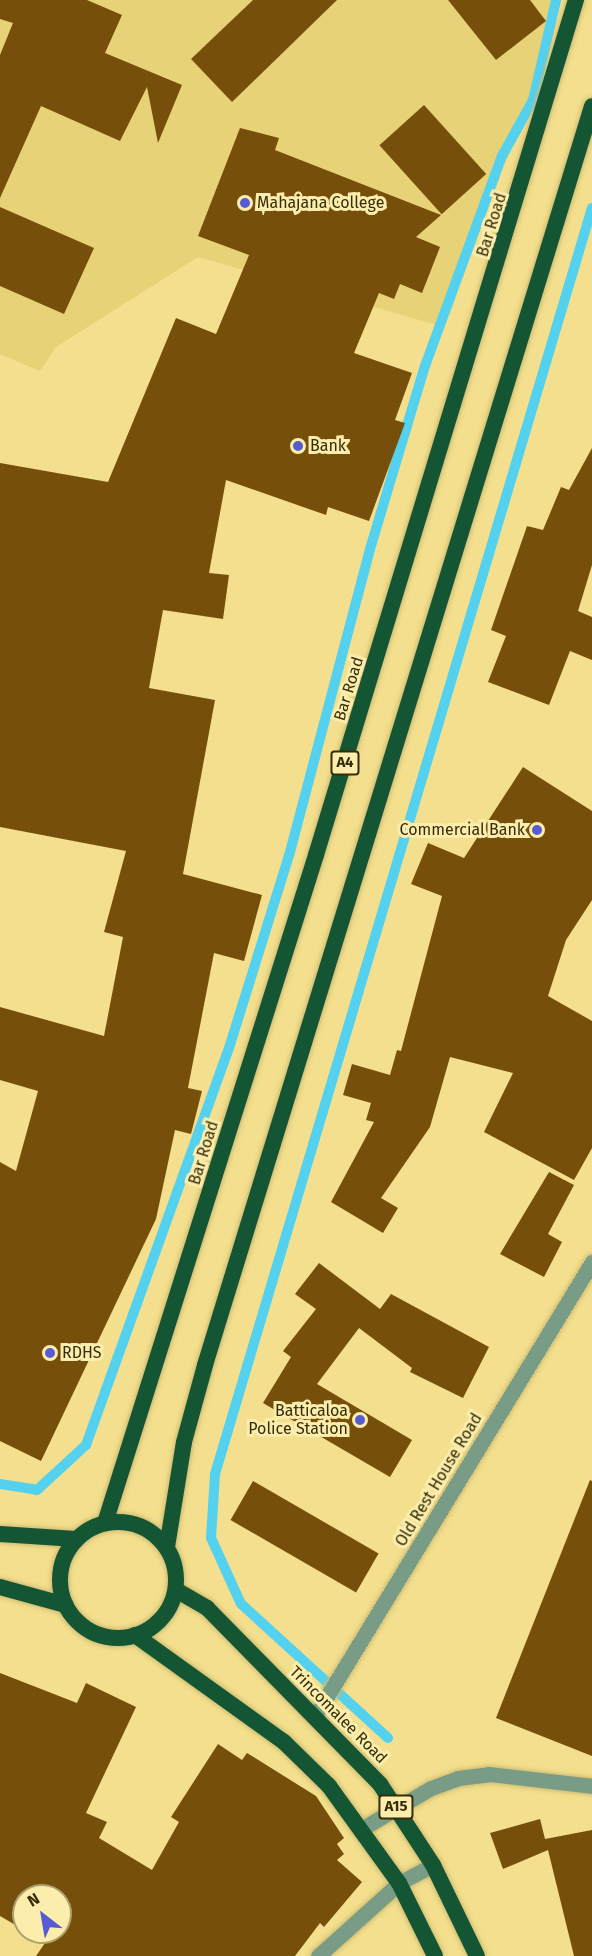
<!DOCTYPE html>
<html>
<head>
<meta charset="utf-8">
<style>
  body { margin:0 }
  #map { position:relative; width:592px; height:1956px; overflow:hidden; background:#f3df8d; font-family:"Fira Sans",sans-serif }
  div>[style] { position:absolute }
  .built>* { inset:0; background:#e8d277 }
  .stream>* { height:10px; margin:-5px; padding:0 5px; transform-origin:5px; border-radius:5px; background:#54d1ee }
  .building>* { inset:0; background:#76500a; transform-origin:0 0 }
  .roads { filter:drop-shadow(0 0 2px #cdbb73) drop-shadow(0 0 2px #cdbb73) }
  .minor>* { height:15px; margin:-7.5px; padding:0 7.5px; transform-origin:7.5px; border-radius:7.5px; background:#789c85 }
  .tertiary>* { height:15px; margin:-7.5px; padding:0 7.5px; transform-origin:7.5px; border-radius:7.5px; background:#789c85 }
  .trunk>* { height:16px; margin:-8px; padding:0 8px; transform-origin:8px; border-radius:8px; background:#145634 }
  .trunk>.ring { margin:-8px; padding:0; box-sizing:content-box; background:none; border:16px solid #145634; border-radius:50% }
  .dots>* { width:16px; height:16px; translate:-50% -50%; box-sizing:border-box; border:3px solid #fcedac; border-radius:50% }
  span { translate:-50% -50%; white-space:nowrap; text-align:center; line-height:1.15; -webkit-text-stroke:6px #fcedac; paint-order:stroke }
  .shield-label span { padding:2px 4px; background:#fcedac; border:2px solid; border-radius:4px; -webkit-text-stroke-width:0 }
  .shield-label { font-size:15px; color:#352d09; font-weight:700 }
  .poi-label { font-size:16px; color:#352d09 }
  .left { translate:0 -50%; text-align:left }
  .right { translate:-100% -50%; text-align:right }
  .street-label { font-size:16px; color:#352d09 }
  .north { position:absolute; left:12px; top:1884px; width:60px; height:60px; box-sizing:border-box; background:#fcedac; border:2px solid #aca06b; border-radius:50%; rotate:329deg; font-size:16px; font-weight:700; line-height:24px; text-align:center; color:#352d09 }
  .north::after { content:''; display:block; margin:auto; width:21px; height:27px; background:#555bd2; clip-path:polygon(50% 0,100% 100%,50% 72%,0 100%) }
</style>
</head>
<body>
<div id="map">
  <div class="built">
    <div style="clip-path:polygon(0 0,561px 0,537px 102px,507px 158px,444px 327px,198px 257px,56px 347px,40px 371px,0 354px)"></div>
  </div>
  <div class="stream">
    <div style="left:0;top:1484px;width:37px;rotate:9deg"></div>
    <div style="left:37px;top:1490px;width:67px;rotate:-42.6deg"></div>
    <div style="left:86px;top:1445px;width:422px;rotate:-70.2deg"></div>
    <div style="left:229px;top:1048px;width:205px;rotate:-72.7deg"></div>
    <div style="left:290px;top:852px;width:313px;rotate:-75.2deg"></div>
    <div style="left:370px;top:549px;width:191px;rotate:-73.3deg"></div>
    <div style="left:425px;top:366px;width:224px;rotate:-69.9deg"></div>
    <div style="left:502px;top:156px;width:64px;rotate:-61deg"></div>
    <div style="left:533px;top:100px;width:103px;rotate:-77deg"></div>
    <div style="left:388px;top:1738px;width:199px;rotate:-137.6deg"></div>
    <div style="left:241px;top:1604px;width:72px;rotate:-114.4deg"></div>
    <div style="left:211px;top:1538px;width:64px;rotate:-86.4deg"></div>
    <div style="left:215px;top:1474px;width:1321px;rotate:-73.42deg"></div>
  </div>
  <div class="building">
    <div style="clip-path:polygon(0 0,87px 0,122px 15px,105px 53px,182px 85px,158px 143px,147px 87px,120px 141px,41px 106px,0 198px,0 55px,13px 23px,0 19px)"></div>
    <div style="clip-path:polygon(253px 0,337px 0,232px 102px,191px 59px)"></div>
    <div style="clip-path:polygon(448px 0,530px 0,546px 21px,496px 60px)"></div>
    <div style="left:424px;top:105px;width:93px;height:60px;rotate:48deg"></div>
    <div style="clip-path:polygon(240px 128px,279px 138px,275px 150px,441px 215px,416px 237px,440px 247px,422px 293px,400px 284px,394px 299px,379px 293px,354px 353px,412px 373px,395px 420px,405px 423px,369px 521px,328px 507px,326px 515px,226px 480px,209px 573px,229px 575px,223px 619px,163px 610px,149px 688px,215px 700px,183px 874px,262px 895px,244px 961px,214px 953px,188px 1088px,202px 1091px,191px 1134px,175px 1130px,156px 1219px,41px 1461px,0 1441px,0 1162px,16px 1171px,38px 1091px,0 1080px,0 1007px,104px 1036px,123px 937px,104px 932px,126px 851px,0 827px,0 463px,108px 482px,176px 318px,216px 334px,249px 255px,198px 236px)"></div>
    <div style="clip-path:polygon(0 207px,94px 248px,64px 314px,0 286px)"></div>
    <div style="clip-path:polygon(592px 448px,592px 565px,578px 611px,592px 617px,592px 660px,570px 651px,549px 705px,488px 682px,506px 636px,491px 630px,527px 526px,543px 530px,561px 487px,569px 490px)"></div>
    <div style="clip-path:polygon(523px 767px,592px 811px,592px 900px,566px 940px,548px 996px,592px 1021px,592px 1148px,574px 1180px,484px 1132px,513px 1073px,450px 1057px,430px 1127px,381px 1198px,398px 1208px,383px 1233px,331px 1202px,374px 1122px,366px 1120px,371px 1103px,343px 1095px,352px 1064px,390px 1075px,397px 1050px,401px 1051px,442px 896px,411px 884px,428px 843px,464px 858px)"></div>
    <div style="clip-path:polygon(549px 1172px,574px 1185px,548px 1234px,562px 1242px,544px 1277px,500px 1254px)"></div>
    <div style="clip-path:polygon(319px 1263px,380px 1309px,391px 1294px,489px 1347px,463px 1398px,410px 1372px,412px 1368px,359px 1328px,317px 1384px,412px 1440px,390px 1477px,263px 1403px,291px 1357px,283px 1351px,316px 1309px,295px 1294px)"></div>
    <div style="clip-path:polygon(590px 1480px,592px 1481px,592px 1756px,496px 1718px)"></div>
    <div style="left:253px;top:1481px;width:145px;height:45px;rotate:30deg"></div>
    <div style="clip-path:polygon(0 1673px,77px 1703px,86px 1683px,136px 1707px,86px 1813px,107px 1822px,99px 1838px,152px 1870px,179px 1822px,171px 1817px,218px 1744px,242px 1760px,247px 1753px,316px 1796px,344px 1838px,337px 1844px,344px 1854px,337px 1860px,362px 1882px,324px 1927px,320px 1923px,295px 1956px,36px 1956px,45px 1943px,27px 1932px,60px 1932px,60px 1896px,24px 1896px,24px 1930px,0 1916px)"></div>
    <div style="clip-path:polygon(540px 1819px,545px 1839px,592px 1830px,592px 1956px,574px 1956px,548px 1850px,503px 1869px,490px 1833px)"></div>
  </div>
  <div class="roads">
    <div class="minor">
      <div style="left:318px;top:1956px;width:109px;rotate:-42deg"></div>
      <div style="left:399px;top:1883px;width:38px;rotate:-28deg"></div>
    </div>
    <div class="tertiary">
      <div style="left:315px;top:1716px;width:532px;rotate:-58.61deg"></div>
      <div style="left:363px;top:1828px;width:79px;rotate:-30.5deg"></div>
      <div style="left:431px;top:1788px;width:29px;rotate:-20deg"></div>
      <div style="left:458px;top:1778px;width:31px;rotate:-7deg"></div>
      <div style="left:489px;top:1774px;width:104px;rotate:6.6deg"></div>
    </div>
    <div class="trunk">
      <div class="ring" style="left:60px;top:1522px;width:100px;height:100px"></div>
      <div style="left:105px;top:1523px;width:701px;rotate:-72.47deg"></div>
      <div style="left:316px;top:855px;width:894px;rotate:-73.09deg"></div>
      <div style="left:0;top:1534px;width:76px;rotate:3.8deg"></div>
      <div style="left:167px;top:1547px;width:106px;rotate:-80.8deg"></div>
      <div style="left:184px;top:1442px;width:80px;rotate:-74.7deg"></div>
      <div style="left:205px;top:1365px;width:1317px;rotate:-72.91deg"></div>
      <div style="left:0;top:1587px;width:68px;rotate:15.3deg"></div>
      <div style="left:176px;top:1590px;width:36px;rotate:30deg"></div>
      <div style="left:207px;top:1608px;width:247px;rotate:45.5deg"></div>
      <div style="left:380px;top:1784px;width:97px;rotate:56.8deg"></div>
      <div style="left:433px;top:1865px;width:101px;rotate:64.2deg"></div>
      <div style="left:135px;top:1635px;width:183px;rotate:35.7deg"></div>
      <div style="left:284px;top:1742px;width:63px;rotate:44.4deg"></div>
      <div style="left:329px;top:1786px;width:120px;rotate:54.2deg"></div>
      <div style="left:399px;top:1883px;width:81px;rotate:63.7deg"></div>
    </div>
  </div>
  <div class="dots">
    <div style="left:245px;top:203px;background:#555bd2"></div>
    <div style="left:298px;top:446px;background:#555bd2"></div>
    <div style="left:537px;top:830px;background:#555bd2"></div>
    <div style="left:50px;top:1353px;background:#555bd2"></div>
    <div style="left:360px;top:1420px;background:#555bd2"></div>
  </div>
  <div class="shield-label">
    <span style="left:345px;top:763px">A4</span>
    <span style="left:396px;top:1807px">A15</span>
  </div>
  <div class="poi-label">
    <span class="left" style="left:257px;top:203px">Mahajana College</span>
    <span class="left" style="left:310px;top:446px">Bank</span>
    <span class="right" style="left:525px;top:830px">Commercial Bank</span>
    <span class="left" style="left:62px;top:1353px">RDHS</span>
    <span class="right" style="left:348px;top:1420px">Batticaloa<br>Police Station</span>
  </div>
  <div class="street-label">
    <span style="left:492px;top:225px;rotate:-73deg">Bar Road</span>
    <span style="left:349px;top:689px;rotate:-73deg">Bar Road</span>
    <span style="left:204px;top:1153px;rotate:-73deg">Bar Road</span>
    <span style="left:439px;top:1480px;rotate:-59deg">Old Rest House Road</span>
    <span style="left:338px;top:1715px;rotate:45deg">Trincomalee Road</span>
  </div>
  <div class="north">N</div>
</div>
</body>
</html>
